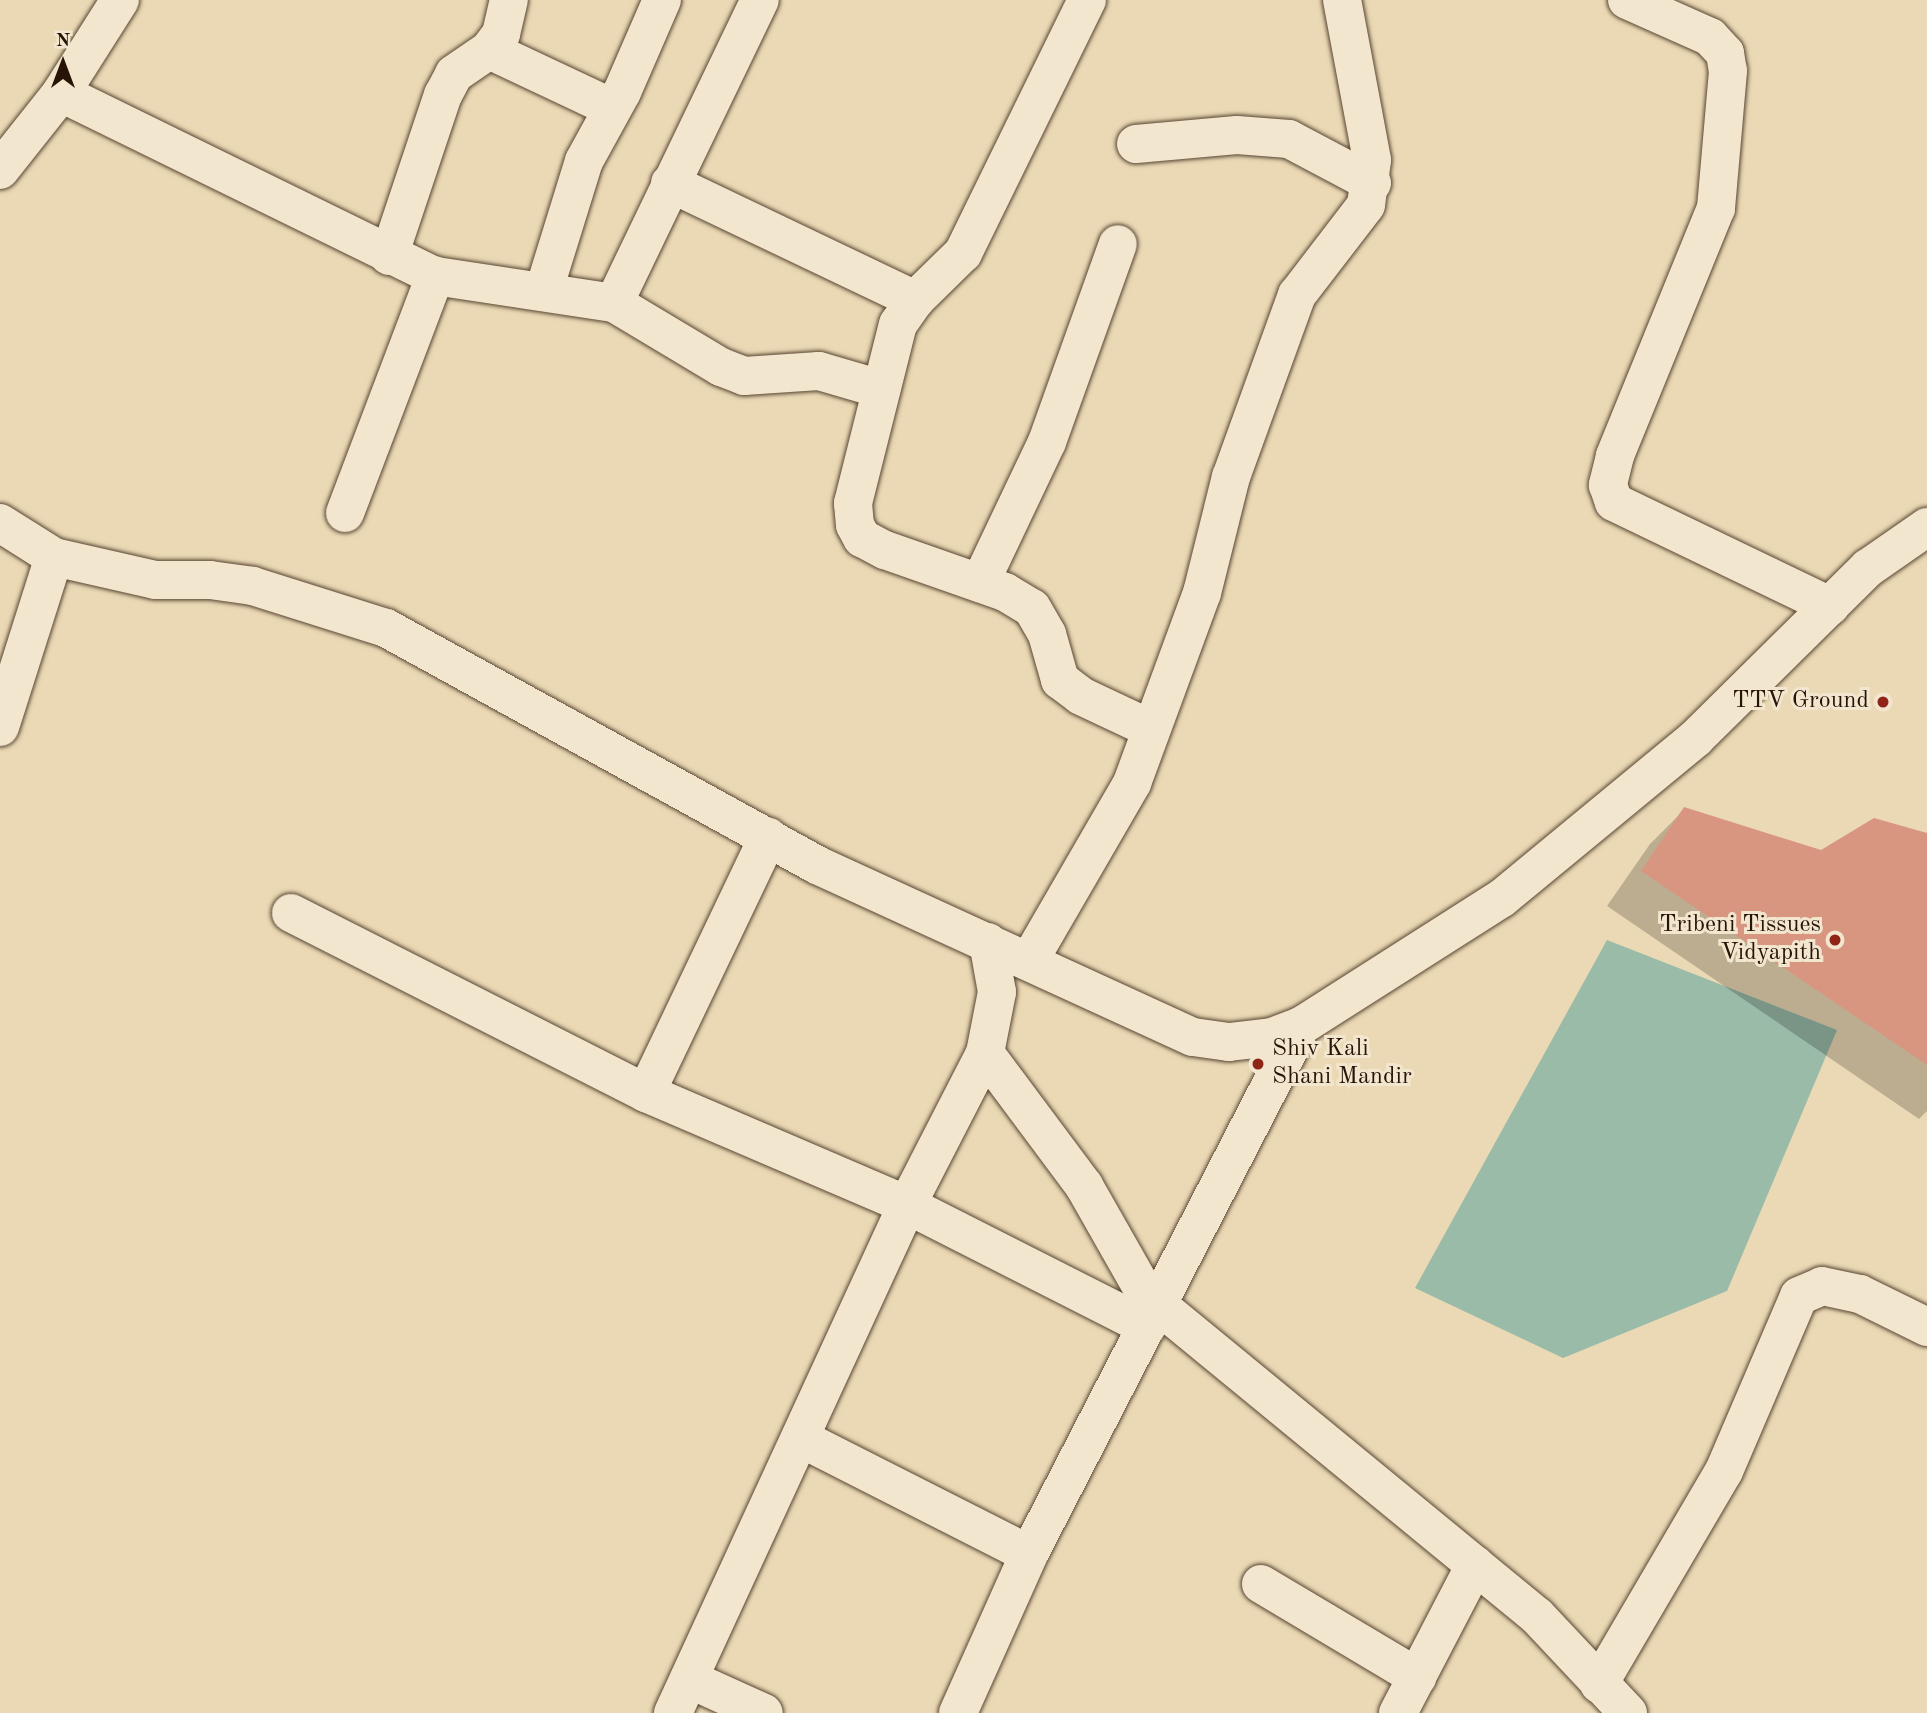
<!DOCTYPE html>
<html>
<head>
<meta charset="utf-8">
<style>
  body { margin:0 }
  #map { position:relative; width:1927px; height:1713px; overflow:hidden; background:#ebd9b5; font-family:"Old Standard TT",serif }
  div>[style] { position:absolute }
  .water>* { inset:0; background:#99bba8 }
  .shadow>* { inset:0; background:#0003 }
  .building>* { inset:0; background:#d89680 }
  .roads { filter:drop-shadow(0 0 2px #584532) drop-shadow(0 0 2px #584532) }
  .minor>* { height:38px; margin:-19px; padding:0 19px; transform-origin:19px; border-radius:19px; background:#f2e6cf }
  .dots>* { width:19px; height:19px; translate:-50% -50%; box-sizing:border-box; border:4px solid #f2e6cf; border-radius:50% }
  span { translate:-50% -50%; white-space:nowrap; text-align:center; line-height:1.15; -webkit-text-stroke:6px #f2e6cf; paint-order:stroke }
  .poi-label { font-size:24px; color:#271406 }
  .right { translate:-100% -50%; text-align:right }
  .left { translate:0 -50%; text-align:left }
  .north { position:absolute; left:28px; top:28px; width:70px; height:70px; -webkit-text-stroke:5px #f2e6cf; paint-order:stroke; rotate:0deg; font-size:19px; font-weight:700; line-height:28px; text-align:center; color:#271406 }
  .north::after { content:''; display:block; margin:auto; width:24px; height:32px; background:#271406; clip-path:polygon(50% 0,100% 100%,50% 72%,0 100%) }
</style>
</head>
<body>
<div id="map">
  <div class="water">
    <div style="clip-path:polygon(1607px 940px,1837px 1030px,1727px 1291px,1563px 1358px,1415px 1288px)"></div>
  </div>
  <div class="shadow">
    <div style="clip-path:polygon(1685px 809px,1822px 852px,1927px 835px,1927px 1111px,1919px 1119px,1607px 906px,1650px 844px)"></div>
  </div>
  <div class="building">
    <div style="clip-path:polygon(1684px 807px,1821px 850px,1874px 818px,1927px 833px,1927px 1065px,1641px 871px)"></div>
  </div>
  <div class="roads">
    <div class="minor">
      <div style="left:1087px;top:0;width:282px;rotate:116.1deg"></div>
      <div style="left:963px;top:253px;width:67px;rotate:135.6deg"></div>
      <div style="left:915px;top:300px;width:29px;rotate:125deg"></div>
      <div style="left:898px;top:324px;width:185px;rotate:104.1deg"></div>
      <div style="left:853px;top:503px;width:22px;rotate:85deg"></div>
      <div style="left:855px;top:525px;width:15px;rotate:62deg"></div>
      <div style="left:862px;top:538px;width:26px;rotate:28deg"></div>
      <div style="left:885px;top:550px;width:127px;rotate:19.3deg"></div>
      <div style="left:1005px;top:592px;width:31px;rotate:31deg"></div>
      <div style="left:1032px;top:608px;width:30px;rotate:60deg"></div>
      <div style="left:1047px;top:634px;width:48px;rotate:74.2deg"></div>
      <div style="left:1060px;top:680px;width:26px;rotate:37deg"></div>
      <div style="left:1081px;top:696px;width:77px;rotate:25.2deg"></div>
      <div style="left:1627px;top:0;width:91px;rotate:24deg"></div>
      <div style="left:1710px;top:37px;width:22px;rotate:47deg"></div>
      <div style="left:1725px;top:53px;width:18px;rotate:81deg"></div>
      <div style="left:1728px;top:71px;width:138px;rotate:95deg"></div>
      <div style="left:1716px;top:208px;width:268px;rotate:112.2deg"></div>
      <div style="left:1615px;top:456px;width:30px;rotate:104deg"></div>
      <div style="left:1608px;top:485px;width:18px;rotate:71deg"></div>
      <div style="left:1614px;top:502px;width:240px;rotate:25.7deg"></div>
      <div style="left:489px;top:50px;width:136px;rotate:25.2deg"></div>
      <div style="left:61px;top:93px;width:416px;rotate:26.1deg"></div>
      <div style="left:435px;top:276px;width:181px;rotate:8.6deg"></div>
      <div style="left:614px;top:303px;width:125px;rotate:30.9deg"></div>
      <div style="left:721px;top:367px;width:25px;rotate:21deg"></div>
      <div style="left:744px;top:376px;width:75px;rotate:-3.8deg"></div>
      <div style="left:819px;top:371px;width:65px;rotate:16.2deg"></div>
      <div style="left:1136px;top:144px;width:101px;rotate:-5.1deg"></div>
      <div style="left:1237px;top:135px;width:52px;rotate:4.4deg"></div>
      <div style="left:1289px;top:139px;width:94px;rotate:27.9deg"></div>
      <div style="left:0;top:170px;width:98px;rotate:-51.6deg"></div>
      <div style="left:61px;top:93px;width:110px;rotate:-57.6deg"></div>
      <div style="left:670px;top:183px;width:272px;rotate:25.5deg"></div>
      <div style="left:389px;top:256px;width:170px;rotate:-71.5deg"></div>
      <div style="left:443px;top:95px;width:24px;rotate:-62deg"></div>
      <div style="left:454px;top:74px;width:42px;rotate:-34.4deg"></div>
      <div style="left:489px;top:50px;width:20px;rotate:-53deg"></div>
      <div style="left:501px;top:34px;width:35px;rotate:-77deg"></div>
      <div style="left:544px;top:290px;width:135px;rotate:-72.8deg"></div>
      <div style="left:584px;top:161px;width:79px;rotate:-61.2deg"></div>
      <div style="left:622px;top:92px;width:100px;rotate:-66.5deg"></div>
      <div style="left:614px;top:303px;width:336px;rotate:-64.3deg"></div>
      <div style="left:345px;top:513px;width:254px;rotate:-69.2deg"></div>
      <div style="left:0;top:523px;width:64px;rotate:32.2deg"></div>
      <div style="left:54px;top:557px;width:104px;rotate:12.8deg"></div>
      <div style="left:155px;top:580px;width:55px"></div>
      <div style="left:210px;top:580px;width:43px;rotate:7.9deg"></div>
      <div style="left:253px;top:586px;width:139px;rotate:17.5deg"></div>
      <div style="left:386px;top:628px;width:492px;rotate:28.8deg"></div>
      <div style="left:817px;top:865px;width:413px;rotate:24.6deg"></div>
      <div style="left:1193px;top:1037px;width:36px;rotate:8deg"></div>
      <div style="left:1229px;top:1042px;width:43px;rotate:-6.6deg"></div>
      <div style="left:1272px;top:1037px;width:31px;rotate:-21deg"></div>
      <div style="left:1301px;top:1026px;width:238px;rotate:-32.5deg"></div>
      <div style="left:1502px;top:898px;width:251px;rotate:-39.5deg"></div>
      <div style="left:1696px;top:738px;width:242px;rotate:-44.7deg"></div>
      <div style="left:1868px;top:568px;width:72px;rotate:-34.8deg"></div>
      <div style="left:980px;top:583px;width:156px;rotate:-64.6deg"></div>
      <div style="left:1047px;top:442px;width:210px;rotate:-70.3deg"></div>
      <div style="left:0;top:727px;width:178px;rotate:-72.4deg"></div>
      <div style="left:291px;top:913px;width:398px;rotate:26.9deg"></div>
      <div style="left:646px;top:1093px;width:284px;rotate:23.2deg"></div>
      <div style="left:907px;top:1205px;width:269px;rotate:26.9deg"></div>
      <div style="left:988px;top:942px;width:51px;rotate:79.8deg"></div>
      <div style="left:997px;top:992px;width:62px;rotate:101.1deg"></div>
      <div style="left:985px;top:1053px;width:166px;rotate:53.3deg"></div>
      <div style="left:1084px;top:1186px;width:125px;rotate:60.4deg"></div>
      <div style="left:1146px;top:1295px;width:506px;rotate:39.39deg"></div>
      <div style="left:1537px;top:1616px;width:133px;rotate:46.8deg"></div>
      <div style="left:1029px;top:961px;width:206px;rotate:-59.9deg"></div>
      <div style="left:1132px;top:783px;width:202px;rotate:-69.8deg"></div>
      <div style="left:1202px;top:593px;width:120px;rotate:-76deg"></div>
      <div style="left:1231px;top:477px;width:194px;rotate:-70.1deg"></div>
      <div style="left:1297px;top:295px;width:113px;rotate:-52.5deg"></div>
      <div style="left:1366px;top:205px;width:45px;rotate:-82.4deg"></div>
      <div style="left:1372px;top:160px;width:163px;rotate:-100.6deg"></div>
      <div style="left:646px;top:1093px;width:284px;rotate:-64.5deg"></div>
      <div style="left:802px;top:1439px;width:254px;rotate:26.9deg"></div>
      <div style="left:1261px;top:1584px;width:182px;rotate:30.8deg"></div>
      <div style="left:689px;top:1679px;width:82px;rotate:24.4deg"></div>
      <div style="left:1599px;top:1684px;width:247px;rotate:-59.6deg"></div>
      <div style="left:1724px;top:1471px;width:190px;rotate:-66.8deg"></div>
      <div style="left:1799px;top:1296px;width:25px;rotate:-23deg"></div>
      <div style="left:1822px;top:1286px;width:39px;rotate:12deg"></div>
      <div style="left:1860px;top:1294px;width:75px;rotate:26.2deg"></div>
      <div style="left:673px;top:1713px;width:559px;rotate:-65.27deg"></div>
      <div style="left:907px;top:1205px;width:171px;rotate:-62.8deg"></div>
      <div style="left:958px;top:1713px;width:174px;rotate:-65.9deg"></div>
      <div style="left:1029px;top:1554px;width:594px;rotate:-62.74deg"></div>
      <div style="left:1398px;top:1713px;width:167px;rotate:-62.5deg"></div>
    </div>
  </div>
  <div class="dots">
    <div style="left:1883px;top:702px;background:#8f2418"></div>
    <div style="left:1835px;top:940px;background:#8f2418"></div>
    <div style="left:1258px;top:1064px;background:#8f2418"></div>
  </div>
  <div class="poi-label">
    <span class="right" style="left:1869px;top:702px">TTV Ground</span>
    <span class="right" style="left:1821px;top:940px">Tribeni Tissues<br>Vidyapith</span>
    <span class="left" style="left:1272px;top:1064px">Shiv Kali<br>Shani Mandir</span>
  </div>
  <div class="north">N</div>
</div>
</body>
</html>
